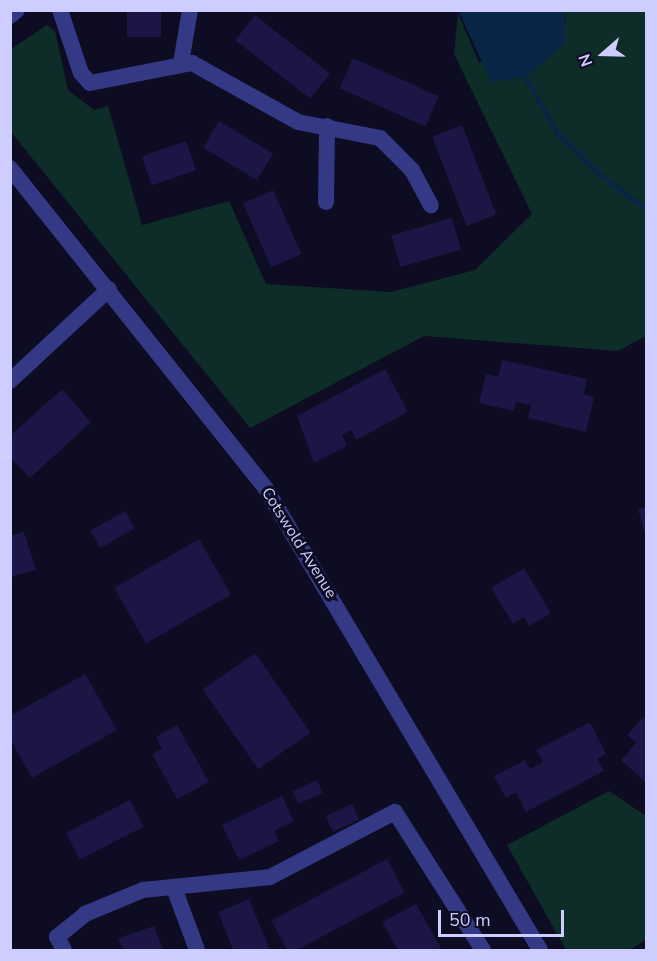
<!DOCTYPE html>
<html>
<head>
<meta charset="utf-8">
<style>
  body { margin:0 }
  #map { position:relative; width:657px; height:961px; overflow:hidden; background:#0d0c22; font-family:"Nunito Sans",sans-serif }
  div>[style] { position:absolute }
  .green>* { inset:0; background:#0e2d28 }
  .water>* { inset:0; background:#082545 }
  .stream>* { height:5px; margin:-2.5px; padding:0 2.5px; transform-origin:2.5px; border-radius:2.5px; background:#082545 }
  .building>* { inset:0; background:#1b1645; transform-origin:0 0 }
  .minor>* { height:16px; margin:-8px; padding:0 8px; transform-origin:8px; border-radius:8px; background:#333985 }
  span { translate:-50% -50%; white-space:nowrap; text-align:center; line-height:1.15; -webkit-text-stroke:6px #0d0c22; paint-order:stroke }
  .street-label { font-size:16px; color:#cdcdff }
  .frame { position:absolute; inset:0; border:12px solid #cdcdff; pointer-events:none }
  .north { position:absolute; left:573px; top:24px; width:60px; height:60px; -webkit-text-stroke:4px #0d0c22; paint-order:stroke; rotate:250deg; font-size:16px; font-weight:700; line-height:24px; text-align:center; color:#cdcdff }
  .north::after { content:''; display:block; margin:auto; width:21px; height:27px; background:#cdcdff; clip-path:polygon(50% 0,100% 100%,50% 72%,0 100%) }
  .scale { position:absolute; left:438px; top:910px; width:126px; height:27px; box-sizing:border-box; border:3px solid #cdcdff; border-top:0; padding-left:8px; font-size:18px; line-height:21px; white-space:nowrap; color:#cdcdff; -webkit-text-stroke:4px #0d0c22; paint-order:stroke }
</style>
</head>
<body>
<div id="map">
  <div class="green">
    <div style="clip-path:polygon(565px 11px,646px 11px,646px 336px,618px 351px,424px 336px,250px 428px,11px 132px,11px 49px,47px 25px,55px 31px,68px 90px,94px 110px,108px 106px,142px 225px,229px 201px,266px 284px,391px 292px,475px 270px,532px 214px,454px 54px,458px 13px,479px 63px,566px 22px)"></div>
    <div style="clip-path:polygon(609px 791px,646px 816px,646px 940px,629px 950px,566px 950px,507px 845px)"></div>
  </div>
  <div class="water">
    <div style="clip-path:polygon(458px 10px,565px 11px,565px 44px,525px 77px,491px 82px)"></div>
  </div>
  <div class="stream">
    <div style="left:525px;top:77px;width:66px;rotate:59.9deg"></div>
    <div style="left:558px;top:134px;width:57px;rotate:44.3deg"></div>
    <div style="left:599px;top:174px;width:58px;rotate:35.9deg"></div>
  </div>
  <div class="building">
    <div style="left:127px;top:10px;width:34px;height:27px"></div>
    <div style="left:255px;top:15px;width:95px;height:32px;rotate:38deg"></div>
    <div style="left:353px;top:58px;width:94px;height:33px;rotate:24deg"></div>
    <div style="left:219px;top:121px;width:63px;height:31px;rotate:31deg"></div>
    <div style="left:462px;top:125px;width:96px;height:32px;rotate:69deg"></div>
    <div style="left:186px;top:141px;width:31px;height:47px;rotate:71deg"></div>
    <div style="left:273px;top:190px;width:70px;height:33px;rotate:66deg"></div>
    <div style="left:452px;top:218px;width:33px;height:63px;rotate:74deg"></div>
    <div style="clip-path:polygon(502px 360px,587px 379px,584px 394px,594px 397px,586px 432px,528px 418px,531px 405px,516px 402px,514px 411px,479px 403px,486px 374px,498px 377px)"></div>
    <div style="clip-path:polygon(385px 369px,408px 412px,356px 440px,351px 430px,342px 435px,347px 446px,314px 463px,297px 416px)"></div>
    <div style="clip-path:polygon(62px 389px,91px 422px,30px 478px,10px 457px,10px 436px)"></div>
    <div style="clip-path:polygon(646px 507px,646px 538px,638px 509px)"></div>
    <div style="left:125px;top:511px;width:20px;height:40px;rotate:60deg"></div>
    <div style="clip-path:polygon(24px 532px,36px 570px,10px 577px,10px 536px)"></div>
    <div style="left:199px;top:539px;width:64px;height:98px;rotate:60deg"></div>
    <div style="clip-path:polygon(524px 568px,551px 613px,529px 626px,524px 617px,513px 624px,491px 588px)"></div>
    <div style="left:255px;top:653px;width:97px;height:64px;rotate:55deg"></div>
    <div style="clip-path:polygon(85px 674px,117px 730px,32px 778px,10px 739px,10px 716px)"></div>
    <div style="clip-path:polygon(643px 717px,646px 720px,646px 783px,621px 760px,636px 743px,627px 735px)"></div>
    <div style="clip-path:polygon(590px 722px,606px 754px,597px 759px,604px 771px,526px 812px,516px 792px,506px 798px,494px 776px,525px 760px,530px 769px,543px 762px,536px 750px)"></div>
    <div style="clip-path:polygon(177px 725px,209px 782px,177px 799px,152px 754px,162px 749px,156px 737px)"></div>
    <div style="left:317px;top:780px;width:14px;height:27px;rotate:65deg"></div>
    <div style="clip-path:polygon(282px 796px,294px 821px,274px 831px,279px 841px,239px 860px,222px 825px)"></div>
    <div style="left:130px;top:800px;width:30px;height:72px;rotate:63deg"></div>
    <div style="left:352px;top:804px;width:17px;height:29px;rotate:65deg"></div>
    <div style="left:387px;top:859px;width:38px;height:131px;rotate:62deg"></div>
    <div style="clip-path:polygon(249px 899px,270px 950px,233px 950px,218px 912px)"></div>
    <div style="clip-path:polygon(416px 904px,442px 950px,398px 950px,382px 922px)"></div>
    <div style="clip-path:polygon(154px 926px,163px 950px,123px 950px,118px 938px)"></div>
  </div>
  <div class="minor">
    <div style="left:60px;top:10px;width:66px;rotate:71.6deg"></div>
    <div style="left:81px;top:73px;width:13px;rotate:48deg"></div>
    <div style="left:90px;top:83px;width:104px;rotate:-11.1deg"></div>
    <div style="left:192px;top:63px;width:121px;rotate:29.1deg"></div>
    <div style="left:298px;top:122px;width:84px;rotate:11deg"></div>
    <div style="left:380px;top:138px;width:45px;rotate:45deg"></div>
    <div style="left:412px;top:170px;width:40px;rotate:62deg"></div>
    <div style="left:10px;top:16px;width:9px;rotate:-41deg"></div>
    <div style="left:181px;top:63px;width:54px;rotate:-80.4deg"></div>
    <div style="left:10px;top:168px;width:411px;rotate:51.4deg"></div>
    <div style="left:266px;top:489px;width:536px;rotate:59.27deg"></div>
    <div style="left:326px;top:202px;width:76px;rotate:-89.2deg"></div>
    <div style="left:10px;top:381px;width:135px;rotate:-42.9deg"></div>
    <div style="left:174px;top:888px;width:66px;rotate:69.6deg"></div>
    <div style="left:64px;top:950px;width:15px;rotate:-118deg"></div>
    <div style="left:57px;top:937px;width:36px;rotate:-39deg"></div>
    <div style="left:85px;top:914px;width:63px;rotate:-22.5deg"></div>
    <div style="left:143px;top:890px;width:128px;rotate:-5.8deg"></div>
    <div style="left:270px;top:877px;width:141px;rotate:-27.5deg"></div>
    <div style="left:395px;top:812px;width:164px;rotate:57.5deg"></div>
  </div>
  <div class="street-label">
    <span style="left:299px;top:543px;rotate:58deg">Cotswold Avenue</span>
  </div>
  <div class="frame"></div>
  <div class="north">N</div>
  <div class="scale">50 m</div>
</div>
</body>
</html>
